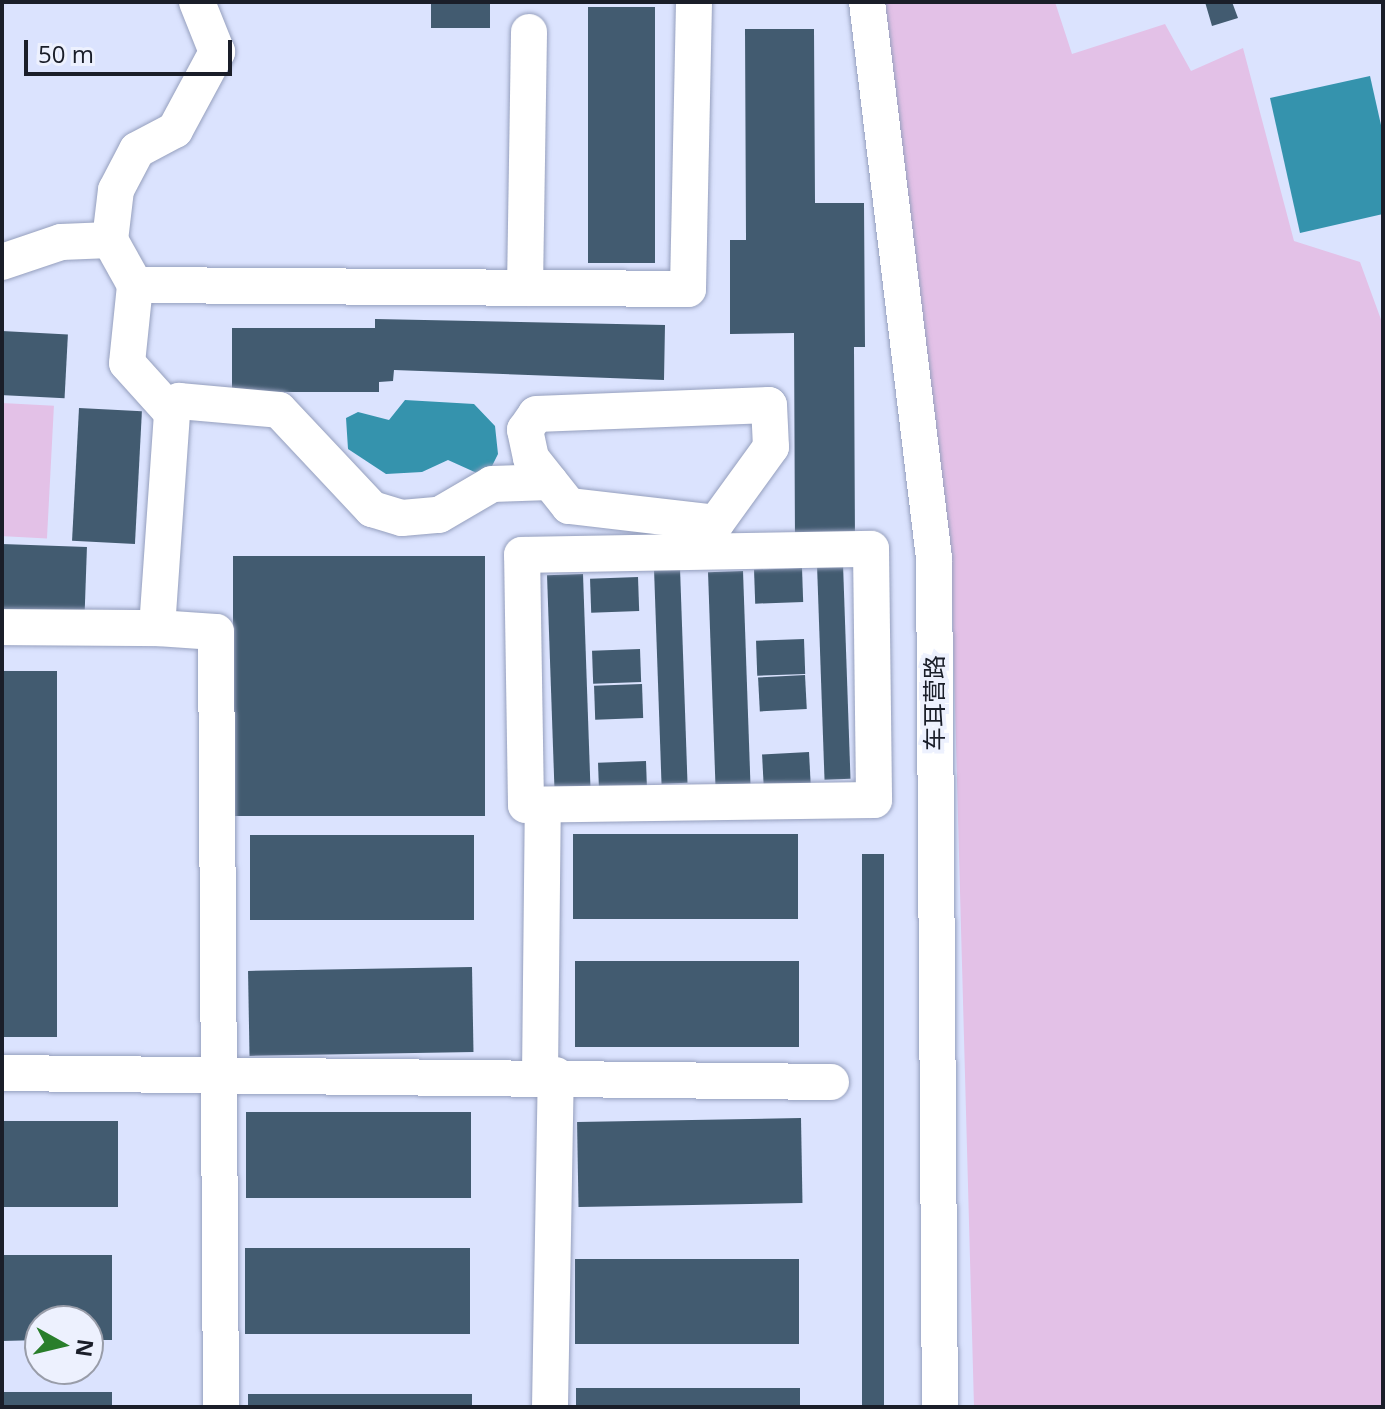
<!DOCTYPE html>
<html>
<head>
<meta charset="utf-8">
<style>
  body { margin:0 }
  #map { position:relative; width:1385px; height:1409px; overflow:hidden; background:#dbe3fe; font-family:"Open Sans","Noto Sans SC",sans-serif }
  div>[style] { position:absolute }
  .green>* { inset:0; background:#e3c1e7; transform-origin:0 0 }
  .water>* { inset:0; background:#3593ad }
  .building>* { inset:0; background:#425b70; transform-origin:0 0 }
  .roads { filter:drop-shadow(0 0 2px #959fbd) drop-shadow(0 0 2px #959fbd) }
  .minor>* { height:36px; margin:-18px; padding:0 18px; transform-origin:18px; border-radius:18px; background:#fff }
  span { translate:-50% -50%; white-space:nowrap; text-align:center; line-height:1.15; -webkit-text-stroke:8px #edf1fe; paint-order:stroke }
  .street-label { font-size:24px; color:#1a1e29 }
  .frame { position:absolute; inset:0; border:4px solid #1a1e29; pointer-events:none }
  .north { position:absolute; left:24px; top:1305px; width:80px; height:80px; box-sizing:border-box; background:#edf1fe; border:2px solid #999da9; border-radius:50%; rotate:98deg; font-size:22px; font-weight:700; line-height:32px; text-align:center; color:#1a1e29 }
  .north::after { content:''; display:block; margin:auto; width:28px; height:36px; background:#297e2b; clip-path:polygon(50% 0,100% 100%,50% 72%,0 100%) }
  .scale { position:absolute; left:24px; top:40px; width:208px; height:36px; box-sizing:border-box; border:4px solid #1a1e29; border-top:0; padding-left:10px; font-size:24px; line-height:28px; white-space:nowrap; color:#1a1e29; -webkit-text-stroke:6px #edf1fe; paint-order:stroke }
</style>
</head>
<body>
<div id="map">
  <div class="green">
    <div style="clip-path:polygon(880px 2px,1055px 2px,1072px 54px,1165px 24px,1191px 71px,1243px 48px,1294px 241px,1360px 262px,1383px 325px,1383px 1407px,974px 1407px,951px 559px)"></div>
    <div style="left:2px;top:403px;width:52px;height:133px;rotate:3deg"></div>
  </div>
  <div class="water">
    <div style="clip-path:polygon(1370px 76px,1383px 134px,1383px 214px,1300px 233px,1270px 98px)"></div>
    <div style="clip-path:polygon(405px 400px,474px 404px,495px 426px,498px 454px,491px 468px,479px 474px,448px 460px,422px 472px,386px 474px,348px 449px,346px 418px,358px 412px,389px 420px)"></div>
  </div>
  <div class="building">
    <div style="left:431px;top:2px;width:59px;height:26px"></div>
    <div style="clip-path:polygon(1205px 2px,1232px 2px,1238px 18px,1212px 26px)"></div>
    <div style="left:588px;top:7px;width:67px;height:256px"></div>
    <div style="clip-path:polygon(745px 29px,814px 29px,815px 203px,864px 203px,865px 347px,854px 347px,855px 544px,795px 544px,794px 333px,730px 334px,730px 240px,746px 240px)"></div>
    <div style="clip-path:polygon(375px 319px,665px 325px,664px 380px,394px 370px,393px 381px,379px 382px,379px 392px,232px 392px,232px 328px,375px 328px)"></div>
    <div style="left:2px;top:331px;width:66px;height:64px;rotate:3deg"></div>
    <div style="left:79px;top:408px;width:63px;height:133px;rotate:3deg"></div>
    <div style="left:2px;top:544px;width:85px;height:70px;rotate:2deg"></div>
    <div style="left:485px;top:556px;width:260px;height:252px;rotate:90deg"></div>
    <div style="left:843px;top:564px;width:215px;height:26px;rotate:88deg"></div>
    <div style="left:680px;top:568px;width:215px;height:26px;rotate:88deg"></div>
    <div style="left:802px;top:568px;width:34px;height:48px;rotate:88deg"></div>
    <div style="left:743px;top:571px;width:213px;height:35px;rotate:88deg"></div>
    <div style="left:583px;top:574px;width:214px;height:36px;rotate:88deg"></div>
    <div style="left:638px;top:577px;width:34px;height:48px;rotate:88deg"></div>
    <div style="left:804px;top:639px;width:35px;height:48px;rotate:88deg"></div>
    <div style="left:640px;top:649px;width:33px;height:48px;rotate:88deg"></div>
    <div style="left:2px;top:671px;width:55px;height:366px"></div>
    <div style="left:805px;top:675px;width:34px;height:47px;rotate:87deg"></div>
    <div style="left:642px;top:684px;width:34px;height:48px;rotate:88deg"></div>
    <div style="left:809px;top:752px;width:34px;height:47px;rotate:87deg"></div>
    <div style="left:646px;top:761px;width:34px;height:48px;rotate:88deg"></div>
    <div style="left:798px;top:834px;width:85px;height:225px;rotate:90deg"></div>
    <div style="left:474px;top:835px;width:85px;height:224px;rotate:90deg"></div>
    <div style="left:862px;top:854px;width:22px;height:553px"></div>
    <div style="left:799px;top:961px;width:86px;height:224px;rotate:90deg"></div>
    <div style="left:472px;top:967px;width:85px;height:224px;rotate:89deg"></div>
    <div style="left:471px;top:1112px;width:86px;height:225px;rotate:90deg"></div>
    <div style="left:801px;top:1118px;width:85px;height:224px;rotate:89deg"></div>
    <div style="left:118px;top:1121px;width:86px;height:116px;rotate:90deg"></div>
    <div style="left:470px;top:1248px;width:86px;height:225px;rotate:90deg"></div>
    <div style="clip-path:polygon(2px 1255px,112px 1255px,112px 1340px,88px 1340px,88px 1321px,40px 1321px,40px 1340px,2px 1341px)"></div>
    <div style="left:799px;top:1259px;width:85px;height:224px;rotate:90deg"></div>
    <div style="left:800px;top:1388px;width:19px;height:224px;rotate:90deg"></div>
    <div style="left:2px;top:1392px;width:110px;height:15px"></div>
    <div style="left:472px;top:1394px;width:13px;height:224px;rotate:90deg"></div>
  </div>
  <div class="roads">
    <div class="minor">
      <div style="left:867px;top:2px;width:560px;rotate:83.13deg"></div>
      <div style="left:934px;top:558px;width:849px;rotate:89.6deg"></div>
      <div style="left:110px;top:240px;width:50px;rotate:-83.2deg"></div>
      <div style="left:116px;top:190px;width:45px;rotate:-62.3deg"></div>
      <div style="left:137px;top:150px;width:43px;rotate:-27.8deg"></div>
      <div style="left:175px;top:130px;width:89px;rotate:-61.7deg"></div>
      <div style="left:217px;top:52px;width:54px;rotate:-111.8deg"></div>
      <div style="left:2px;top:262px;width:62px;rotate:-18.7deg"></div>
      <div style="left:61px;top:242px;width:49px;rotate:-2.3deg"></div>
      <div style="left:110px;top:240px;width:51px;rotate:60.9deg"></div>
      <div style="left:135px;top:285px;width:553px;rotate:0.41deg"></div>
      <div style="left:688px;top:289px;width:287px;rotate:-88.8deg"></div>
      <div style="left:525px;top:288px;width:256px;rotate:-89.1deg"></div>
      <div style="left:769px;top:405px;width:42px;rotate:87.3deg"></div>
      <div style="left:771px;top:447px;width:94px;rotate:125.9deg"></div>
      <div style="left:716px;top:523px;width:148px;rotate:-173.4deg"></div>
      <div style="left:569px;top:506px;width:61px;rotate:-128.4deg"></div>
      <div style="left:531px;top:458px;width:29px;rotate:-102deg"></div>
      <div style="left:525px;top:430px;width:19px;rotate:-55deg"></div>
      <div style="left:536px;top:414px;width:233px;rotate:-2.2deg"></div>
      <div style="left:172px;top:413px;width:14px;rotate:-60deg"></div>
      <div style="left:179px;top:401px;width:100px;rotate:5.1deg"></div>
      <div style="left:279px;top:410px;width:136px;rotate:46.8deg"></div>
      <div style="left:372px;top:509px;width:31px;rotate:17deg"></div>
      <div style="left:402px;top:518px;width:37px;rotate:-5deg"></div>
      <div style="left:439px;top:515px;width:61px;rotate:-30.3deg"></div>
      <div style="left:492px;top:484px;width:58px;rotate:-2deg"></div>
      <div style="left:871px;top:549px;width:251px;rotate:89.3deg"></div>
      <div style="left:874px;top:800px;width:348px;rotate:179.2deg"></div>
      <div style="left:526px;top:805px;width:250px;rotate:-90.9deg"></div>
      <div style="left:522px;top:555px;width:349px;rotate:-1deg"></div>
      <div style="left:2px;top:627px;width:155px;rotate:0.4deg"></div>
      <div style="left:157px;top:628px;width:216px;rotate:-86deg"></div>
      <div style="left:172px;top:413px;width:67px;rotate:-132deg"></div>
      <div style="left:127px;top:363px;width:78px;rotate:-84.1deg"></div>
      <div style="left:157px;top:628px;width:59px;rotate:3.9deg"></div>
      <div style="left:216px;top:632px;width:775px;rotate:89.63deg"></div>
      <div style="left:2px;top:1073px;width:829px;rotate:0.62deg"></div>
      <div style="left:540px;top:1075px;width:270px;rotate:-89.4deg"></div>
      <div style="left:550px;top:1407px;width:332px;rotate:-89deg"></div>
    </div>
  </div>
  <div class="street-label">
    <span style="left:934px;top:703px;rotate:-90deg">车耳营路</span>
  </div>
  <div class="frame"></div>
  <div class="north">N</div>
  <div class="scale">50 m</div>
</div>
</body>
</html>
